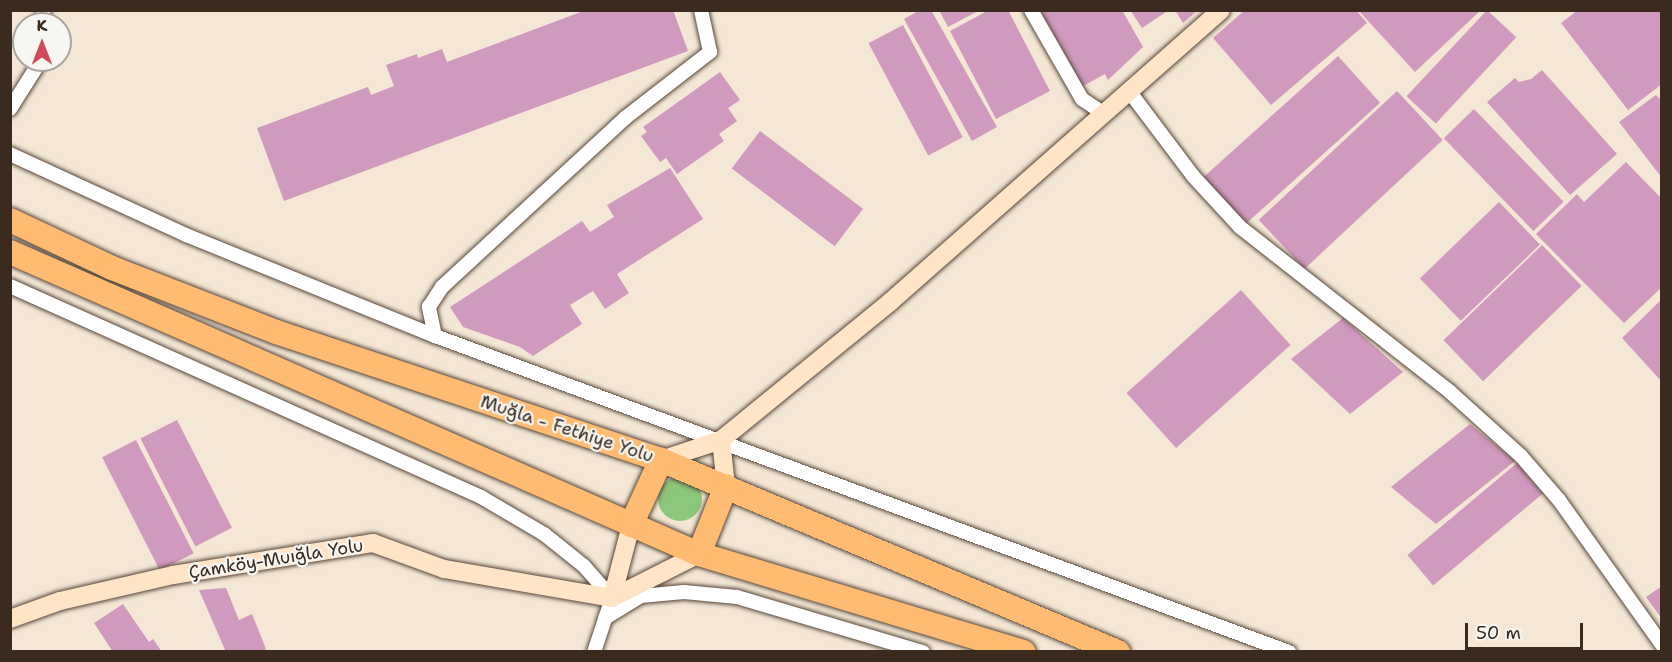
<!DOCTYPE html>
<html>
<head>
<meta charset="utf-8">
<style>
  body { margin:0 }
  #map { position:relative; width:1672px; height:662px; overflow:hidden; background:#f4e7d5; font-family:"Shantell Sans",sans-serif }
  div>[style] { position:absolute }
  .green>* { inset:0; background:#8dc77b }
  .round { border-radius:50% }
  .building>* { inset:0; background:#d099be; transform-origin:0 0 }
  .roads { filter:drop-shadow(0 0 2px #574639) drop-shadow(0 0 2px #574639) }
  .street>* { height:14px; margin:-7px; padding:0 7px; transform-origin:7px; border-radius:7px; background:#fff }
  .secondary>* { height:18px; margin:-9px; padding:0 9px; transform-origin:9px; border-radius:9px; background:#ffe4c6 }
  .highway>* { height:24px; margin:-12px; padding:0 12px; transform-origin:12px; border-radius:12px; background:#febb71 }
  span { translate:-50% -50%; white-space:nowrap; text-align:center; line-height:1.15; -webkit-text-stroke:4.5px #f6f6f2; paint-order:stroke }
  .street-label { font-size:18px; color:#3b2a1e }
  .frame { position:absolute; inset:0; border:12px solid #3b2a1e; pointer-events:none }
  .north { position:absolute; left:12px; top:12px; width:60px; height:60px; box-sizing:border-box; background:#f6f6f2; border:2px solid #aba49d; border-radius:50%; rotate:0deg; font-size:16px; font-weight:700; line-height:24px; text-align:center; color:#3b2a1e }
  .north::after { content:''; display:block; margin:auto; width:21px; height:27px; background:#d1495b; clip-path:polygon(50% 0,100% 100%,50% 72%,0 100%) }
  .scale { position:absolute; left:1465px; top:623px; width:118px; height:27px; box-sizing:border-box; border:3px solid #3b2a1e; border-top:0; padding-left:8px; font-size:18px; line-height:21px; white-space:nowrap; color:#3b2a1e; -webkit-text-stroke:4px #f6f6f2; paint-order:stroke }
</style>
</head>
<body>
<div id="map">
  <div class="green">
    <div class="round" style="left:658px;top:477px;width:44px;height:44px"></div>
  </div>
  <div class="building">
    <div style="clip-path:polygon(586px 10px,673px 10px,688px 51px,284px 201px,257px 128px,368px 87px,371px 95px,394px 86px,386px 65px,417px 54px,418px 58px,442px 49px,447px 62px)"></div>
    <div style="clip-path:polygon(920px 10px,931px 10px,997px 127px,972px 141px,904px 19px)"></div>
    <div style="clip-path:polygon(939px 10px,980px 10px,948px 27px)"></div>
    <div style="clip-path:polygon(989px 10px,1008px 10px,1050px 91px,996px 119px,950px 31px)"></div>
    <div style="clip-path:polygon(1040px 10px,1122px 10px,1143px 47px,1108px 80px,1105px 74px,1083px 86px)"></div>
    <div style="clip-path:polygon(1130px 10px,1169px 10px,1142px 28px)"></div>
    <div style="clip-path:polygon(1175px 10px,1198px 10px,1183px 23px)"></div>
    <div style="clip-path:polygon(1245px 10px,1356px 10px,1367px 23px,1271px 105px,1213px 38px)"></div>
    <div style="clip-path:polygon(1358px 10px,1481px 10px,1415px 72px)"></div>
    <div style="left:1487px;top:10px;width:40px;height:118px;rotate:43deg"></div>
    <div style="clip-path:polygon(1578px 10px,1658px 10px,1662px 15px,1662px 84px,1628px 110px,1561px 23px)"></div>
    <div style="left:903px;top:25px;width:127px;height:39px;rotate:62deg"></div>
    <div style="left:1338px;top:56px;width:63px;height:183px;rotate:48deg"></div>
    <div style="clip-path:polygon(1542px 70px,1617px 154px,1570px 195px,1487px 102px,1515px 78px,1519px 82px,1531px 79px)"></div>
    <div style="clip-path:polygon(720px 72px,740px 100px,728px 108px,737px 121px,719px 134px,724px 141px,677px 174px,666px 158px,660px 162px,641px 136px,647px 132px,643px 127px)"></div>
    <div style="left:1397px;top:91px;width:67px;height:189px;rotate:47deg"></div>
    <div style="clip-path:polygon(1656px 95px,1662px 101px,1662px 178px,1619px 122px)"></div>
    <div style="left:1474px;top:109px;width:129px;height:42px;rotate:46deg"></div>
    <div style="left:760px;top:131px;width:129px;height:47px;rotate:37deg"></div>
    <div style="clip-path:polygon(1626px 162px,1662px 199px,1662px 287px,1624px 323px,1536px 234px,1577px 194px,1584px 202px)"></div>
    <div style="clip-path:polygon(670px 168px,703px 219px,617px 274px,629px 293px,605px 309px,593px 291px,570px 305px,582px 324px,533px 356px,520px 347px,463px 327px,450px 307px,582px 221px,590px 232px,614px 217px,607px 205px)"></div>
    <div style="left:1499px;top:202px;width:59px;height:110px;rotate:46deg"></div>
    <div style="left:1542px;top:245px;width:57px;height:137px;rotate:46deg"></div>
    <div style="left:1241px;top:290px;width:74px;height:154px;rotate:48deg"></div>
    <div style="clip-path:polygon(1662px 299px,1662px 382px,1622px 338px)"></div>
    <div style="clip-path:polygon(1343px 318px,1403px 372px,1350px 414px,1291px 359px)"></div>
    <div style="left:177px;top:420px;width:121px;height:41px;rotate:63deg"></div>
    <div style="clip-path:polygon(1470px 424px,1515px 461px,1436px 524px,1391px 487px)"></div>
    <div style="left:136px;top:440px;width:127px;height:38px;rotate:63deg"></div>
    <div style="left:1517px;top:463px;width:40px;height:143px;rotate:50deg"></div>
    <div style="clip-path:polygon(1662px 586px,1662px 619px,1646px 597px)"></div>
    <div style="clip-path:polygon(226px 588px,239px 620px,252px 614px,266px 649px,263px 652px,226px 652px,199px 590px)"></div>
    <div style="clip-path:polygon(123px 604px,149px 642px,153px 639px,162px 652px,113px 652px,94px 623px)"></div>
  </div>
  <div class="roads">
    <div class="street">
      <div style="left:43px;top:10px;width:14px;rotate:82deg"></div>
      <div style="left:1031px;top:10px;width:103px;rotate:60.2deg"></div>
      <div style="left:1082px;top:99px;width:27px;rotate:34deg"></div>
      <div style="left:1129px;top:91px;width:106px;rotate:53deg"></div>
      <div style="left:1193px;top:176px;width:69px;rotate:47.3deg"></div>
      <div style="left:1240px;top:227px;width:266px;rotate:38.1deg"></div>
      <div style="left:1449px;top:391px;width:97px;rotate:42.1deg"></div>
      <div style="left:1521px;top:456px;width:58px;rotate:49.2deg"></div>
      <div style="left:1559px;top:500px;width:178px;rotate:54.6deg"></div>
      <div style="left:10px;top:109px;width:58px;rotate:-57.7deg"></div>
      <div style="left:10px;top:154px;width:194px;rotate:24.7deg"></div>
      <div style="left:186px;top:235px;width:269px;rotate:22.1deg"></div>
      <div style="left:435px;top:336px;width:911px;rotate:20.31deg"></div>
      <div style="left:10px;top:286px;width:516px;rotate:24.13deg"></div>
      <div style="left:481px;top:497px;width:73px;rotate:30.4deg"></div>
      <div style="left:544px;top:534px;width:51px;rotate:38.7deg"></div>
      <div style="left:584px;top:566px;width:43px;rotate:48.8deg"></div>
      <div style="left:612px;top:598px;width:57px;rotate:108.4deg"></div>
      <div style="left:435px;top:336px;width:30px;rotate:-102deg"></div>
      <div style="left:429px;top:307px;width:24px;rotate:-57deg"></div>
      <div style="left:442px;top:287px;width:249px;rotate:-42.7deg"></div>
      <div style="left:625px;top:118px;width:108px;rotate:-37.8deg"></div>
      <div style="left:710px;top:52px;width:43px;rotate:-102.1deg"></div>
      <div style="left:605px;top:618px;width:42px;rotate:-31.4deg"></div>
      <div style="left:641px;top:596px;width:43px;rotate:-5.3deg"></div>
      <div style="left:684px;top:592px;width:53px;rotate:5.4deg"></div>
      <div style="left:737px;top:597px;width:194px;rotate:16.5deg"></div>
    </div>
    <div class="secondary">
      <div style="left:721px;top:440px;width:46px;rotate:83.8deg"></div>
      <div style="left:661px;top:460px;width:63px;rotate:-18.4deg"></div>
      <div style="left:721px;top:440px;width:218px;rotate:-39.2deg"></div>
      <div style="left:890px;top:302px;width:441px;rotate:-41.4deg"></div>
      <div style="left:612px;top:598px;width:97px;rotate:-26.8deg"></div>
      <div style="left:612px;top:598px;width:75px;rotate:-75.4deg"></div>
      <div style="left:10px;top:619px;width:53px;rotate:-19.8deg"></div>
      <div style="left:60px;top:601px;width:116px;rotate:-13deg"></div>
      <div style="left:173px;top:575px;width:203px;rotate:-9.1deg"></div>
      <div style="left:373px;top:543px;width:76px;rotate:20.1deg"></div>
      <div style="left:444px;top:569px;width:170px;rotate:9.8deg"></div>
    </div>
    <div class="highway">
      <div style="left:10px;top:220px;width:113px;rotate:25.2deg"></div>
      <div style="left:112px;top:268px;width:176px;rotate:21.3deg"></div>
      <div style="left:276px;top:332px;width:406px;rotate:18.4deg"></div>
      <div style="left:661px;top:460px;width:496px;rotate:22.8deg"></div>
      <div style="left:10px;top:252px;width:752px;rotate:23.67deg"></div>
      <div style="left:699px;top:554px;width:339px;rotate:16.8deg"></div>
      <div style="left:631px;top:525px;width:72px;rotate:-65.2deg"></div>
      <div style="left:699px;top:554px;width:73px;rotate:-68.3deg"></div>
    </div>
  </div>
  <div class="street-label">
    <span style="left:567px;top:429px;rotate:18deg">Muğla - Fethiye Yolu</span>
    <span style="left:276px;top:559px;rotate:-9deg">Çamköy-Muığla Yolu</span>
  </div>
  <div class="frame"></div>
  <div class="north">K</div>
  <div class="scale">50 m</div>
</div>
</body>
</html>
